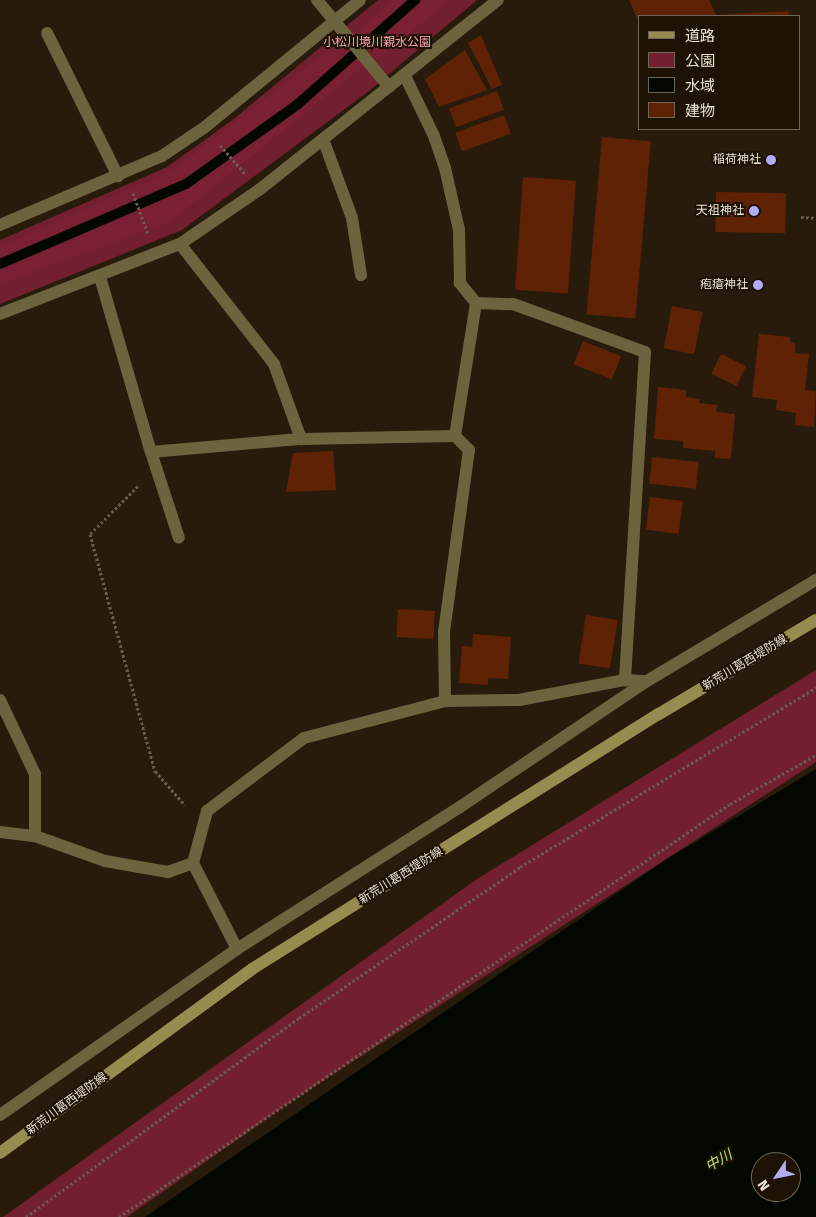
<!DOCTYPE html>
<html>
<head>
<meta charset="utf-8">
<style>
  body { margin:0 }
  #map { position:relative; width:816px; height:1217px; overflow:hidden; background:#281b0b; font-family:"Fira Sans","Noto Sans JP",sans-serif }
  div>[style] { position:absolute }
  .green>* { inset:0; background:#721f2f }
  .forest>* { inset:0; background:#792032 }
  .water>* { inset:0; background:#020800 }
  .stream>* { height:10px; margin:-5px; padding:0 5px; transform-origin:5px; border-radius:5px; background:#020800 }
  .building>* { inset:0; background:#5f2204; transform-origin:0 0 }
  .path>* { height:3px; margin-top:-1.5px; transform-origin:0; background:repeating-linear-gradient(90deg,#685c4e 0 2.5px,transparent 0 5px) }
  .service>* { height:12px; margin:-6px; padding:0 6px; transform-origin:6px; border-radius:6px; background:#6b643f }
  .minor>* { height:12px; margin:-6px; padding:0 6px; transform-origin:6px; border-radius:6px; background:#6b643f }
  .secondary>* { height:12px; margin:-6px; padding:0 6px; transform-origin:6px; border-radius:6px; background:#978c4f }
  .dots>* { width:14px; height:14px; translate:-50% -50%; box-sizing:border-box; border:2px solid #1e1204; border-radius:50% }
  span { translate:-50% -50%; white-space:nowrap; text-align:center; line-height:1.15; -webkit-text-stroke:4px #1e1204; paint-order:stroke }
  .park-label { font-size:12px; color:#f4a7ae }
  .poi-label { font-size:12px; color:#e9e0d6 }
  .right { translate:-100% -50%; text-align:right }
  .street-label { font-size:12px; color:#e9e0d6 }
  .water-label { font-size:14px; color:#b6e775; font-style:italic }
  .legend { position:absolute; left:638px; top:15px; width:162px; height:115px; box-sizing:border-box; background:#1e1204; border:1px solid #6f6458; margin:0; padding:6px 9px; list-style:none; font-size:15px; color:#e9e0d6 }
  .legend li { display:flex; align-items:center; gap:10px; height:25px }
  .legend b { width:25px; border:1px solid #6f6458 }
  .north { position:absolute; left:751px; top:1152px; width:50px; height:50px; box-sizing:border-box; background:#1e1204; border:1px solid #6f6458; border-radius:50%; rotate:236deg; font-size:14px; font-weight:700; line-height:20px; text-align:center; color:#e9e0d6 }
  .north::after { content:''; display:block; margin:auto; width:18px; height:22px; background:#b3adf9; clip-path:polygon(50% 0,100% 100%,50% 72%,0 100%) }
</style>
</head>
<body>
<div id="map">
  <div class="green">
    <div style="clip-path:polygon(378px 0,477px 0,369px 91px,182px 230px,0 304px,0 240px,167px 167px,231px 121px)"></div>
    <div style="clip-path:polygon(816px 670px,816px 762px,298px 1097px,127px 1217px,3px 1217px,477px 879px)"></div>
  </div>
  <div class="forest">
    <div style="clip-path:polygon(392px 0,450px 0,377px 60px,360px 29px)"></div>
    <div style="clip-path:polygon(347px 35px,368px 63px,170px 222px,0 284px,0 246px,173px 170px)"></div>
  </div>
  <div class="water">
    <div style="clip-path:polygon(evenodd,816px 769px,816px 1217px,145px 1217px,667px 859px,816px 769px,761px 1162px,791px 1162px,791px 1192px,761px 1192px,761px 1162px)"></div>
  </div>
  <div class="stream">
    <div style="left:0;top:264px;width:202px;rotate:-23.3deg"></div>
    <div style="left:186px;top:184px;width:138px;rotate:-35.5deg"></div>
    <div style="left:298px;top:104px;width:157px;rotate:-41.6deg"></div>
  </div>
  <div class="building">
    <div style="clip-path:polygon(629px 0,709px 0,716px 15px,788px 11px,789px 16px,640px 16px,640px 25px)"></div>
    <div style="clip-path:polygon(481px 35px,502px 85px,492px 89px,468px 43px)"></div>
    <div style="clip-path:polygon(465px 50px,487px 90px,439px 107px,425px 79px)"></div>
    <div style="left:497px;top:91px;width:20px;height:51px;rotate:70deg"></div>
    <div style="left:504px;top:115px;width:20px;height:52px;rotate:70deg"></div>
    <div style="left:602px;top:137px;width:49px;height:178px;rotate:5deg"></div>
    <div style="left:765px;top:155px;width:13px;height:9px"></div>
    <div style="left:523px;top:177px;width:53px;height:113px;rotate:4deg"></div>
    <div style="left:716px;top:192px;width:70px;height:40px;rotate:1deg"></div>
    <div style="left:672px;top:306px;width:31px;height:43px;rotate:11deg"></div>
    <div style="clip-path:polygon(759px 334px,790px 337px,790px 342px,795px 343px,795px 353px,809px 354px,805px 390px,816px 391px,814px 427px,795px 425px,796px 413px,776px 410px,777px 400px,752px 397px)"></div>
    <div style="left:583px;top:341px;width:41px;height:25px;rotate:22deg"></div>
    <div style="left:721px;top:354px;width:28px;height:22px;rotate:26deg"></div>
    <div style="clip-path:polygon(658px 387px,686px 390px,686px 397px,700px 399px,699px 403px,717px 405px,716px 412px,735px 414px,731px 459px,715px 458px,715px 451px,683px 448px,683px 441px,654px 439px)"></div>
    <div style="clip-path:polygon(333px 451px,336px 490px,286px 492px,293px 453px)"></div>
    <div style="left:652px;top:457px;width:47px;height:27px;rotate:6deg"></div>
    <div style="left:650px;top:497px;width:33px;height:33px;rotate:7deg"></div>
    <div style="left:398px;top:609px;width:37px;height:28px;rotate:3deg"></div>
    <div style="left:586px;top:615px;width:32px;height:49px;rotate:9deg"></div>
    <div style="clip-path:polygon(473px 634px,511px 637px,508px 679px,488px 678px,488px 685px,459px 683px,462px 646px,472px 647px)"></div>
  </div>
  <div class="path">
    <div style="left:220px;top:145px;width:38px;rotate:49deg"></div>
    <div style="left:133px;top:193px;width:44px;rotate:69.9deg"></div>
    <div style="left:801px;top:217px;width:15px;rotate:4deg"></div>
    <div style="left:138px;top:486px;width:68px;rotate:135deg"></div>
    <div style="left:90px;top:534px;width:246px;rotate:74.7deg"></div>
    <div style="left:155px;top:771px;width:45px;rotate:48.6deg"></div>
    <div style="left:26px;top:1217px;width:338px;rotate:-36.1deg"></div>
    <div style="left:299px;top:1018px;width:268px;rotate:-34.3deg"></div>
    <div style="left:520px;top:867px;width:346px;rotate:-31.2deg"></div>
    <div style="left:119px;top:1217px;width:737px;rotate:-34.06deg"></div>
    <div style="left:730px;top:804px;width:99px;rotate:-29.7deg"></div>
  </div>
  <div class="service">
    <div style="left:47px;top:33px;width:160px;rotate:63.6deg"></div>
    <div style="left:180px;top:244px;width:152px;rotate:51.9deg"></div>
    <div style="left:274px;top:364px;width:80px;rotate:70.2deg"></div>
    <div style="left:476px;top:303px;width:37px;rotate:2deg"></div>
    <div style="left:513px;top:304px;width:140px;rotate:20deg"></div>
    <div style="left:645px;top:352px;width:329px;rotate:93.5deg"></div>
    <div style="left:0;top:700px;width:82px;rotate:64.7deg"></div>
    <div style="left:35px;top:774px;width:62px;rotate:90deg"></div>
    <div style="left:445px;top:701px;width:69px;rotate:-90.8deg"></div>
    <div style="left:444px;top:632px;width:184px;rotate:-82.2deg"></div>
    <div style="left:469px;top:450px;width:20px;rotate:-135deg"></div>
    <div style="left:193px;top:863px;width:97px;rotate:62.9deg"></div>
  </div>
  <div class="minor">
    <div style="left:317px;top:0;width:113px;rotate:50.4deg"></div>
    <div style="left:323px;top:139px;width:84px;rotate:69.8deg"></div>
    <div style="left:352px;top:218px;width:58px;rotate:81deg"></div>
    <div style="left:0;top:225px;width:176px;rotate:-23.1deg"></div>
    <div style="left:162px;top:156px;width:52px;rotate:-34deg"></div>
    <div style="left:205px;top:127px;width:200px;rotate:-39.3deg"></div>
    <div style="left:100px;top:277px;width:182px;rotate:73.8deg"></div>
    <div style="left:151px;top:452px;width:90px;rotate:72deg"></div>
    <div style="left:0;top:314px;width:193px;rotate:-21.3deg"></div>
    <div style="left:180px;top:244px;width:96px;rotate:-34.4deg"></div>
    <div style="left:259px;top:190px;width:305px;rotate:-38.5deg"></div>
    <div style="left:151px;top:452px;width:151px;rotate:-5deg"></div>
    <div style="left:301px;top:439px;width:154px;rotate:-1.1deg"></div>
    <div style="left:455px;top:436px;width:135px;rotate:-81deg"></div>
    <div style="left:476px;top:303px;width:26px;rotate:-129deg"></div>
    <div style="left:460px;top:283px;width:53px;rotate:-91.1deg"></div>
    <div style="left:459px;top:230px;width:64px;rotate:-102.7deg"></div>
    <div style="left:445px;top:168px;width:34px;rotate:-109deg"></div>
    <div style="left:434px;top:136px;width:67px;rotate:-115.8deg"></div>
    <div style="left:0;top:832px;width:35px;rotate:7deg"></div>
    <div style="left:35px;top:836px;width:74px;rotate:19.7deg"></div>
    <div style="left:105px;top:861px;width:64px;rotate:9.9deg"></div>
    <div style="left:168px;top:872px;width:27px;rotate:-20deg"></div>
    <div style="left:193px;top:863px;width:54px;rotate:-74.9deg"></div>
    <div style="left:207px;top:811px;width:121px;rotate:-37deg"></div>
    <div style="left:304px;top:738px;width:146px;rotate:-14.7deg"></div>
    <div style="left:445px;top:701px;width:74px;rotate:-0.8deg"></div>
    <div style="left:519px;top:700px;width:108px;rotate:-10.7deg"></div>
    <div style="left:625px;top:680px;width:22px;rotate:3deg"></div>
    <div style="left:0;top:1115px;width:289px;rotate:-35deg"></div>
    <div style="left:237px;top:949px;width:264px;rotate:-32.5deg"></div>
    <div style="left:460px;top:807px;width:225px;rotate:-34deg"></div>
    <div style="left:647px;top:681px;width:197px;rotate:-30.9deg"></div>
  </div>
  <div class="secondary">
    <div style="left:0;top:1153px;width:312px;rotate:-36.1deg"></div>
    <div style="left:252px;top:969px;width:480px;rotate:-32.1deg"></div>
    <div style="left:659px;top:714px;width:183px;rotate:-30.9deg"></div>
  </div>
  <div class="dots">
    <div style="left:771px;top:160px;background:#b3adf9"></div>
    <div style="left:754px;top:211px;background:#b3adf9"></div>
    <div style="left:758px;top:285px;background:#b3adf9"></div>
  </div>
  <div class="park-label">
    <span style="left:377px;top:43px">小松川境川親水公園</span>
  </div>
  <div class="poi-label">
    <span class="right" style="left:761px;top:160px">稲荷神社</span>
    <span class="right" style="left:744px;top:211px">天祖神社</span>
    <span class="right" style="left:748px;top:285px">疱瘡神社</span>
  </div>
  <div class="street-label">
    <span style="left:745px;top:663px;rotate:-31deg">新荒川葛西堤防線</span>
    <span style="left:401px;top:876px;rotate:-32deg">新荒川葛西堤防線</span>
    <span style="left:67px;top:1104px;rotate:-36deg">新荒川葛西堤防線</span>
  </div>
  <div class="water-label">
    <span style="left:719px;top:1161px;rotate:-30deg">中川</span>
  </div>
  <ul class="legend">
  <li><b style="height:6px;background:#978c4f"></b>道路</li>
  <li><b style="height:14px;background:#721f2f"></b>公園</li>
  <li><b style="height:14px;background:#020800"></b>水域</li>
  <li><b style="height:14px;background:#5f2204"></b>建物</li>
  </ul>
  <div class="north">N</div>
</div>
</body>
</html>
